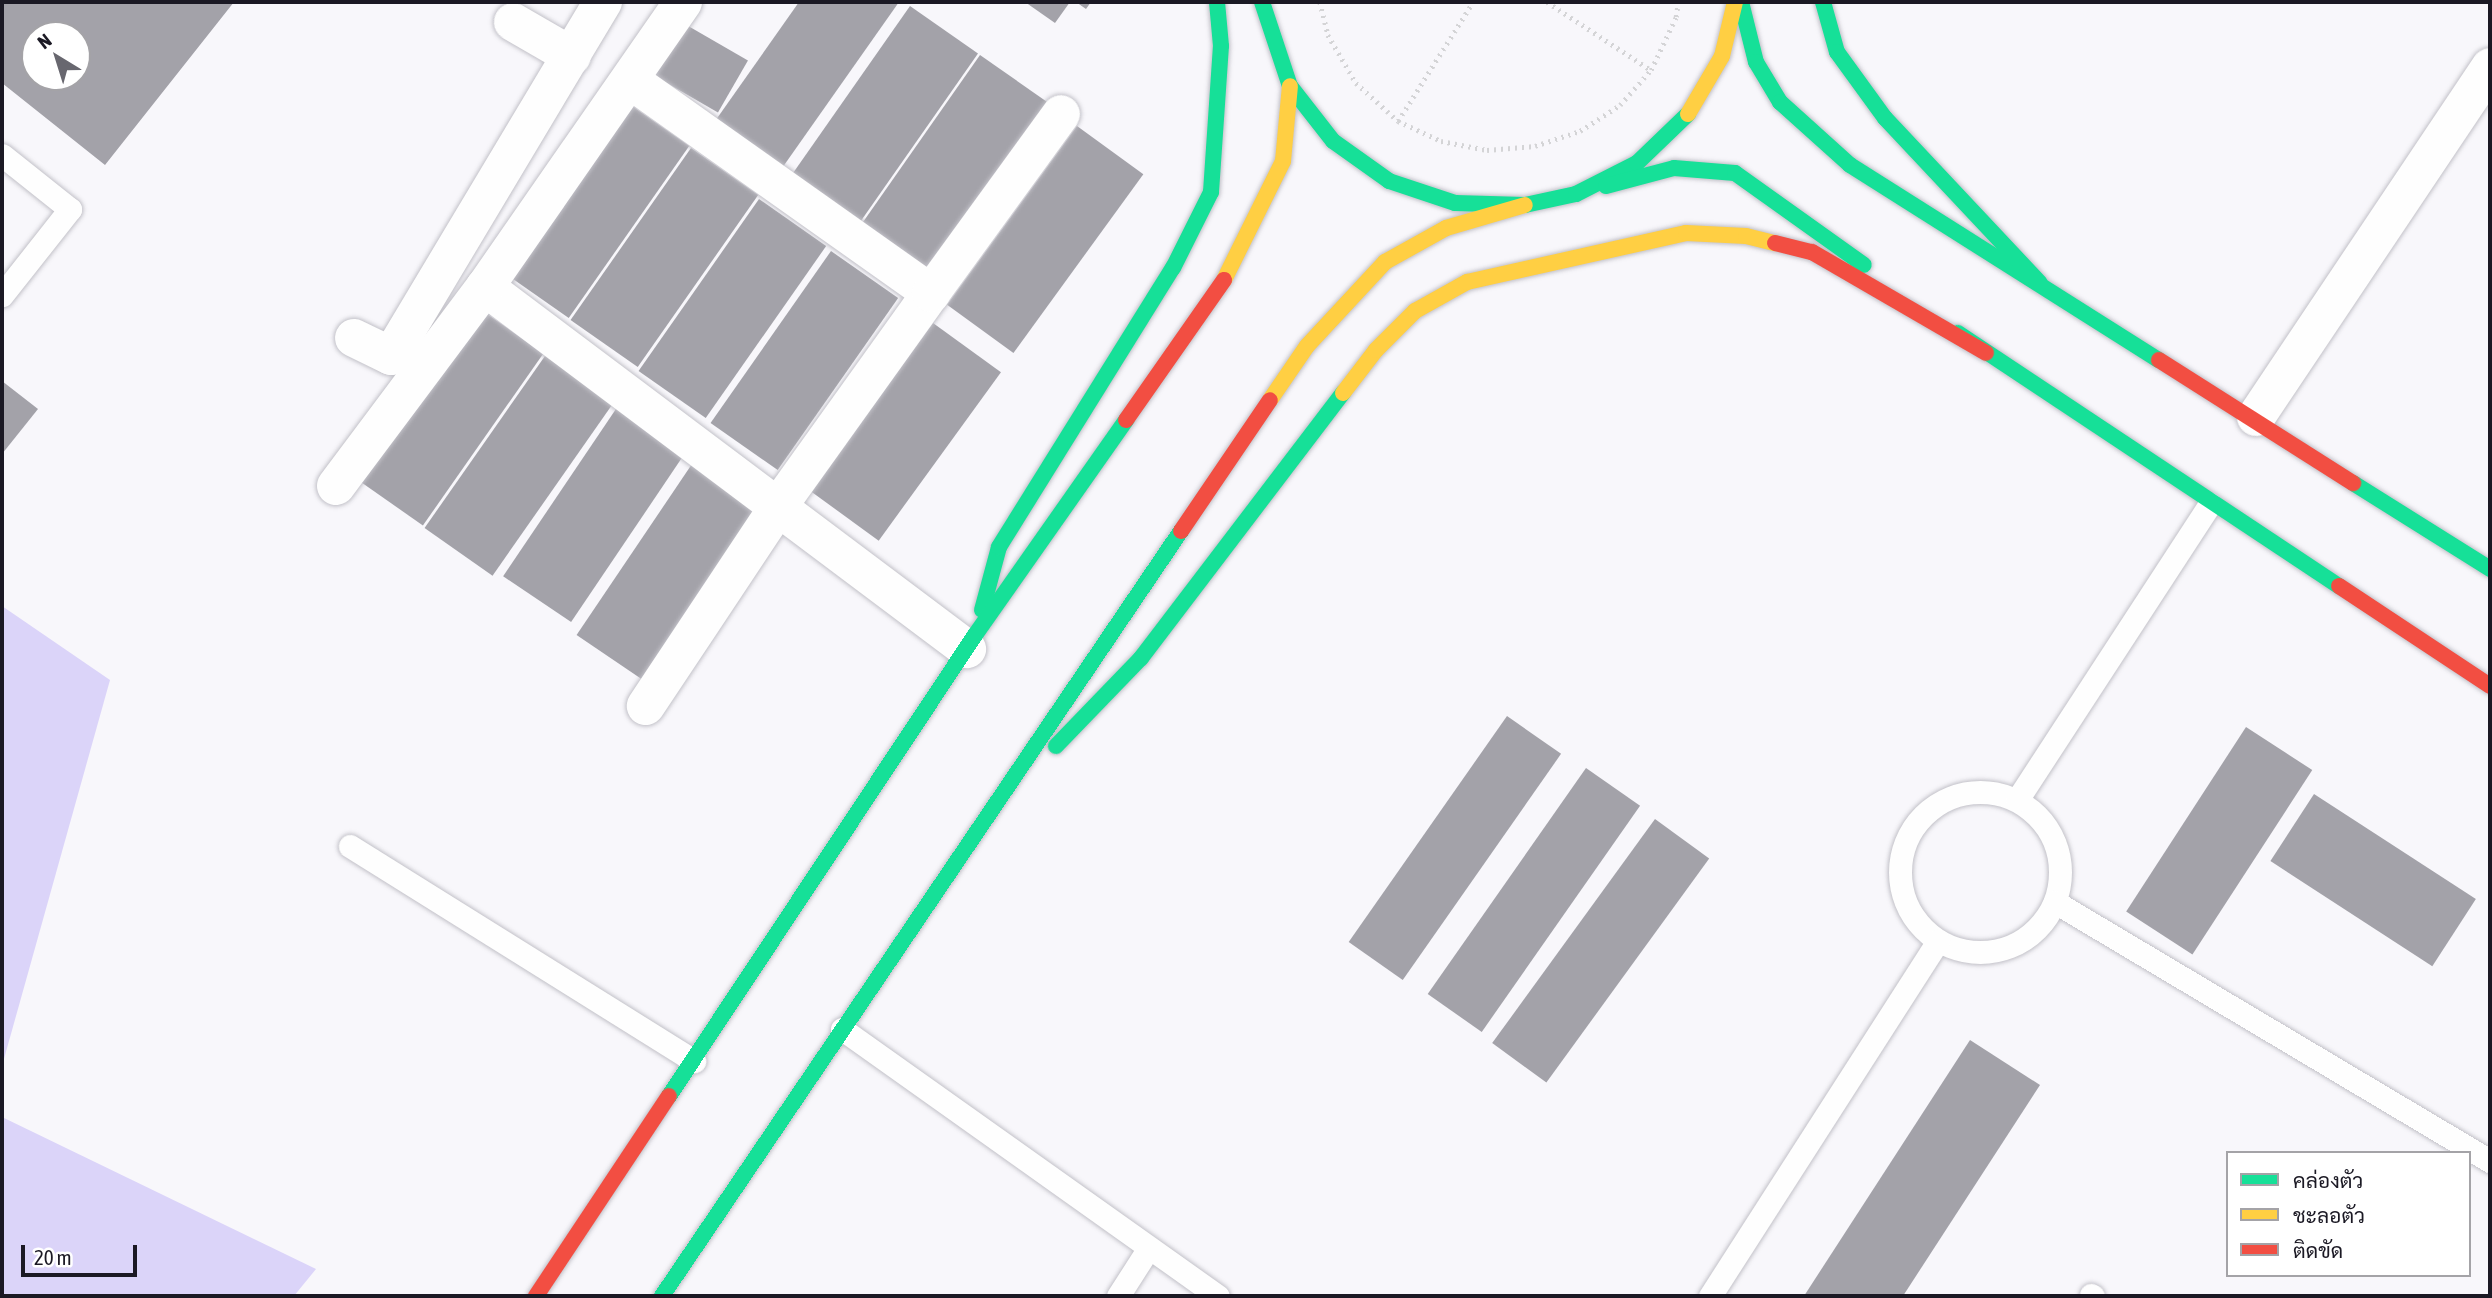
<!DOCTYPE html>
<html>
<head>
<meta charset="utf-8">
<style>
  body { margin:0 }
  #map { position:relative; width:2492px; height:1298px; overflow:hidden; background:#f8f7fb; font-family:"Asap Condensed",Sarabun,sans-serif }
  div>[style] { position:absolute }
  .water>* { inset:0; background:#dbd4f9 }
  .building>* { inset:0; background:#a3a2a9; transform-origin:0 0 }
  .path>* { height:4.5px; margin-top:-2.25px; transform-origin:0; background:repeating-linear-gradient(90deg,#d4d4d6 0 2px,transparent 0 7px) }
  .roads { filter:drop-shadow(0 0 2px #c2c1c8) drop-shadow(0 0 2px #c2c1c8) }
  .lane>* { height:23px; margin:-11.5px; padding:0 11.5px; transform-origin:11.5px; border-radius:11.5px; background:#fefefe }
  .lane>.ring { margin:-11.5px; padding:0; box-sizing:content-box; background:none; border:23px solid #fefefe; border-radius:50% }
  .street>* { height:38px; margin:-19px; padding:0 19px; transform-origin:19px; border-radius:19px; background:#fefefe }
  .fast>* { height:16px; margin:-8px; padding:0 8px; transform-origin:8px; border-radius:8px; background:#16e098 }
  .slow>* { height:16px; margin:-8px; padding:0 8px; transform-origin:8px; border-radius:8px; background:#ffcf43 }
  .jam>* { height:16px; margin:-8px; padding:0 8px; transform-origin:8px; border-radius:8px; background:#f24e42 }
  span { translate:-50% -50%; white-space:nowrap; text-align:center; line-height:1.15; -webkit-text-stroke:7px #fff; paint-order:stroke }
  .frame { position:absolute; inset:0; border:4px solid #1b1924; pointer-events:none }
  .legend { position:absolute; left:2226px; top:1151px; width:245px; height:126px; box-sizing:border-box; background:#fff; border:2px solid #a4a3a7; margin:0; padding:9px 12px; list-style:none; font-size:21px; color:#1b1924 }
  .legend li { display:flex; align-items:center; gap:14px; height:35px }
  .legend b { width:35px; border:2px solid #a4a3a7 }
  .north { position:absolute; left:21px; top:21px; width:70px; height:70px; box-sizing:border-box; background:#fff; border:2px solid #a4a3a7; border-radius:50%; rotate:322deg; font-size:19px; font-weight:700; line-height:28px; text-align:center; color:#1b1924 }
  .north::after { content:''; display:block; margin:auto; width:24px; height:32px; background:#68676f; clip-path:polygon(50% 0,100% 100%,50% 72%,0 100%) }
  .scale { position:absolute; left:21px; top:1245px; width:116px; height:32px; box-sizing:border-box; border:4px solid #1b1924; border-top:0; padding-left:9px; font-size:21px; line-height:24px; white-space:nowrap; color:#1b1924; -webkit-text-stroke:5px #fff; paint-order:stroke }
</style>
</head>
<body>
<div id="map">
  <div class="water">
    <div style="clip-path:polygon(2px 606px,110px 680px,2px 1066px)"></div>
    <div style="clip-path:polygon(2px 1117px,316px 1269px,294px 1296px,2px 1296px)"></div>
  </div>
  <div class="building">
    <div style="clip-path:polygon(evenodd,2px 2px,234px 2px,105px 165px,2px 83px,2px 2px,35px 35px,77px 35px,77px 77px,35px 77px,35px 35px)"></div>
    <div style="clip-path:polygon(799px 2px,899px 2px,780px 171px,713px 124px)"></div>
    <div style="clip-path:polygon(1025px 2px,1070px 2px,1055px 23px)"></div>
    <div style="clip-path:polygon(1076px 2px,1091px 2px,1086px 9px)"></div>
    <div style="left:910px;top:6px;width:83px;height:210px;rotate:35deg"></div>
    <div style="left:683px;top:23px;width:75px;height:60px;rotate:30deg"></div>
    <div style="left:980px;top:55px;width:82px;height:210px;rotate:35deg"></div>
    <div style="left:622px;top:99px;width:82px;height:210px;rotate:35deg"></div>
    <div style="left:1077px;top:126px;width:82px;height:221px;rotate:36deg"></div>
    <div style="left:691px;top:148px;width:82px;height:210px;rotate:35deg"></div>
    <div style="left:759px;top:199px;width:82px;height:210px;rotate:35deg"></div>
    <div style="left:831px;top:251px;width:82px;height:210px;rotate:35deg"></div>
    <div style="left:477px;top:307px;width:81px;height:210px;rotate:35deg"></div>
    <div style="left:933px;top:323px;width:84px;height:208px;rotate:36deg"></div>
    <div style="left:545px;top:356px;width:83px;height:210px;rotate:35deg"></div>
    <div style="clip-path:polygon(2px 381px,38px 409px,2px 454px)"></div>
    <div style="left:620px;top:403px;width:82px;height:209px;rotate:34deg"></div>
    <div style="left:694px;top:461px;width:81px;height:210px;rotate:34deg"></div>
    <div style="left:1507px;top:716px;width:66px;height:276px;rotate:35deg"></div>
    <div style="left:2246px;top:727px;width:79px;height:220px;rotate:33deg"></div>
    <div style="left:1586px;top:768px;width:66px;height:276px;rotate:35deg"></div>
    <div style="left:2314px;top:794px;width:193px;height:80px;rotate:33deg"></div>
    <div style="left:1655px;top:819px;width:67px;height:277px;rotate:36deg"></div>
    <div style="clip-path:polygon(1970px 1040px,2040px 1085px,1903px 1296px,1804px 1296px)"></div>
  </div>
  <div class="path">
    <div style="left:1320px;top:2px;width:34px;rotate:76deg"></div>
    <div style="left:1328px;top:35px;width:56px;rotate:59.7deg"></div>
    <div style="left:1356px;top:83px;width:57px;rotate:42.1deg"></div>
    <div style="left:1398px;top:121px;width:47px;rotate:24.9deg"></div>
    <div style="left:1441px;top:141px;width:47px;rotate:11.1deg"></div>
    <div style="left:1487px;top:150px;width:48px;rotate:-4.8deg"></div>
    <div style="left:1535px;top:146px;width:47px;rotate:-18.4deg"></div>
    <div style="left:1580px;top:131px;width:48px;rotate:-33deg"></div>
    <div style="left:1620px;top:105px;width:47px;rotate:-48.5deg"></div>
    <div style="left:1651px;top:70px;width:59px;rotate:-64.7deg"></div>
    <div style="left:1676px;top:17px;width:15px;rotate:-82deg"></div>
    <div style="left:1547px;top:2px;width:124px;rotate:33.2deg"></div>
    <div style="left:1398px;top:121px;width:141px;rotate:-57.8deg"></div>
  </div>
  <div class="roads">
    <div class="lane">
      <div style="left:2px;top:155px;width:87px;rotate:38.5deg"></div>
      <div style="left:70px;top:209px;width:110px;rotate:128.3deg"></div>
      <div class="ring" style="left:1900px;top:792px;width:137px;height:137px"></div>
      <div style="left:2017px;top:800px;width:353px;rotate:-56.9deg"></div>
      <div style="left:350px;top:846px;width:406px;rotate:32deg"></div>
      <div style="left:2055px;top:902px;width:506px;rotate:30.77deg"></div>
      <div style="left:842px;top:1029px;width:461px;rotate:35.4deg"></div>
      <div style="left:2091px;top:1295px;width:2px;rotate:27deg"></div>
      <div style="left:1118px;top:1296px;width:56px;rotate:-57.4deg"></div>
      <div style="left:1710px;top:1296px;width:422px;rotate:-57.3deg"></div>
    </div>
    <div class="street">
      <div style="left:513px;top:22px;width:68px;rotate:30deg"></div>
      <div style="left:630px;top:80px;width:369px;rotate:35.3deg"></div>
      <div style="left:931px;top:293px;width:263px;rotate:125.6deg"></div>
      <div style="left:778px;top:507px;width:239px;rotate:123.6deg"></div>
      <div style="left:485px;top:287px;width:603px;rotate:36.91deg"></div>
      <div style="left:931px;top:293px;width:221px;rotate:-54deg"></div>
      <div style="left:354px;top:338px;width:41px;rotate:25.9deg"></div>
      <div style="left:391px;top:356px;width:413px;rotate:-59.1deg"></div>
      <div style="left:2256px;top:417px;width:421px;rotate:-56.2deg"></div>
      <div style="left:336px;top:486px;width:249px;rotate:-53.2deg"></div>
      <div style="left:485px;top:287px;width:347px;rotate:-55.2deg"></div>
    </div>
    <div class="fast">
      <div style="left:1262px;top:2px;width:89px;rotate:71.6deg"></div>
      <div style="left:1290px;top:86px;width:70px;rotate:52deg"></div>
      <div style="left:1333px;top:141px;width:69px;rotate:35.5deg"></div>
      <div style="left:1389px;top:181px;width:70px;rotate:18.4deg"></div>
      <div style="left:1455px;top:203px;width:70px;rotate:1.6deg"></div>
      <div style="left:1525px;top:205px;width:52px;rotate:-12.2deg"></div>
      <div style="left:1576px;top:194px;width:68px;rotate:-26.9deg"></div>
      <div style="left:1637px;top:163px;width:71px;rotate:-43.9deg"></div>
      <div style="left:1741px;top:2px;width:62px;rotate:76deg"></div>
      <div style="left:1756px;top:62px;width:47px;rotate:59deg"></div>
      <div style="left:1780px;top:102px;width:94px;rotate:42deg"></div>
      <div style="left:1850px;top:165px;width:365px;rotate:32.3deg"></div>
      <div style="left:1823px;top:2px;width:52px;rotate:74.4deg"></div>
      <div style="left:1837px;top:52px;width:82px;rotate:54deg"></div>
      <div style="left:1885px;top:118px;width:226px;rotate:46.8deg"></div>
      <div style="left:1606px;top:186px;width:70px;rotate:-14.8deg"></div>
      <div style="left:1674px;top:168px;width:61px;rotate:4.7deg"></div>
      <div style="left:1735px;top:173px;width:158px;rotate:35.5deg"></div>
      <div style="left:1958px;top:333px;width:457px;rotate:33.6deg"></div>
      <div style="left:2353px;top:483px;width:162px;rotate:32.1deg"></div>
      <div style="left:982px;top:610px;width:65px;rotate:-74.9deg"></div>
      <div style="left:999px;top:547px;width:329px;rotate:-58.1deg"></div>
      <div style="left:1173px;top:268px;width:85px;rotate:-63.4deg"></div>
      <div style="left:1211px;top:192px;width:146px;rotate:-86.1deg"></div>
      <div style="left:1221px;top:46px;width:44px;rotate:-95.2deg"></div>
      <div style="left:1056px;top:746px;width:122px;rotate:-46deg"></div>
      <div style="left:1141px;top:658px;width:333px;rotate:-52.7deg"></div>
      <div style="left:669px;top:1096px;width:553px;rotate:-56.42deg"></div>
      <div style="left:975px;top:635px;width:263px;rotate:-54.9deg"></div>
      <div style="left:662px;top:1296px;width:924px;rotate:-55.85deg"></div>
    </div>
    <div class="slow">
      <div style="left:1688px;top:114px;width:67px;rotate:-59.6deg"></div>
      <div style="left:1722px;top:56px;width:56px;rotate:-76.5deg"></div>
      <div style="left:1224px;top:280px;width:133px;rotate:-63.6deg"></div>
      <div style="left:1283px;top:161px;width:75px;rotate:-84.7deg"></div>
      <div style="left:1343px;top:393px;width:54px;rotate:-52.5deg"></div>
      <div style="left:1376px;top:350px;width:55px;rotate:-45deg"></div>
      <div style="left:1415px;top:311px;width:60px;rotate:-29.1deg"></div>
      <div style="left:1467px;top:282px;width:224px;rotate:-12.6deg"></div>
      <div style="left:1686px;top:233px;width:60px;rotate:2.9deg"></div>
      <div style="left:1746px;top:236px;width:30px;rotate:14deg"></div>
      <div style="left:1270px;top:400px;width:65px;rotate:-55.6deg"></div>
      <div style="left:1307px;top:346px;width:115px;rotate:-47.1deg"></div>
      <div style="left:1385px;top:262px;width:70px;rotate:-29.1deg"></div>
      <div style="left:1446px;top:228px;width:82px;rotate:-16.2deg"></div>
    </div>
    <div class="jam">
      <div style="left:1775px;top:243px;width:38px;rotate:14deg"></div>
      <div style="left:1812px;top:252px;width:201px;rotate:30.1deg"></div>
      <div style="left:2159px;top:360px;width:230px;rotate:32.4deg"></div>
      <div style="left:1126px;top:420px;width:171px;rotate:-55deg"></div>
      <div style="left:1181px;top:531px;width:158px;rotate:-55.8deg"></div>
      <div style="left:2339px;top:586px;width:181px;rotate:33.5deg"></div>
      <div style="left:536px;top:1296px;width:240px;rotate:-56.4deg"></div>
    </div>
  </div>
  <div class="frame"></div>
  <ul class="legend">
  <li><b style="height:9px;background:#16e098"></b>คล่องตัว</li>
  <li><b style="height:9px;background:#ffcf43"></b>ชะลอตัว</li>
  <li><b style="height:9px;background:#f24e42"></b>ติดขัด</li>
  </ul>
  <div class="north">N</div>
  <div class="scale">20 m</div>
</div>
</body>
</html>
